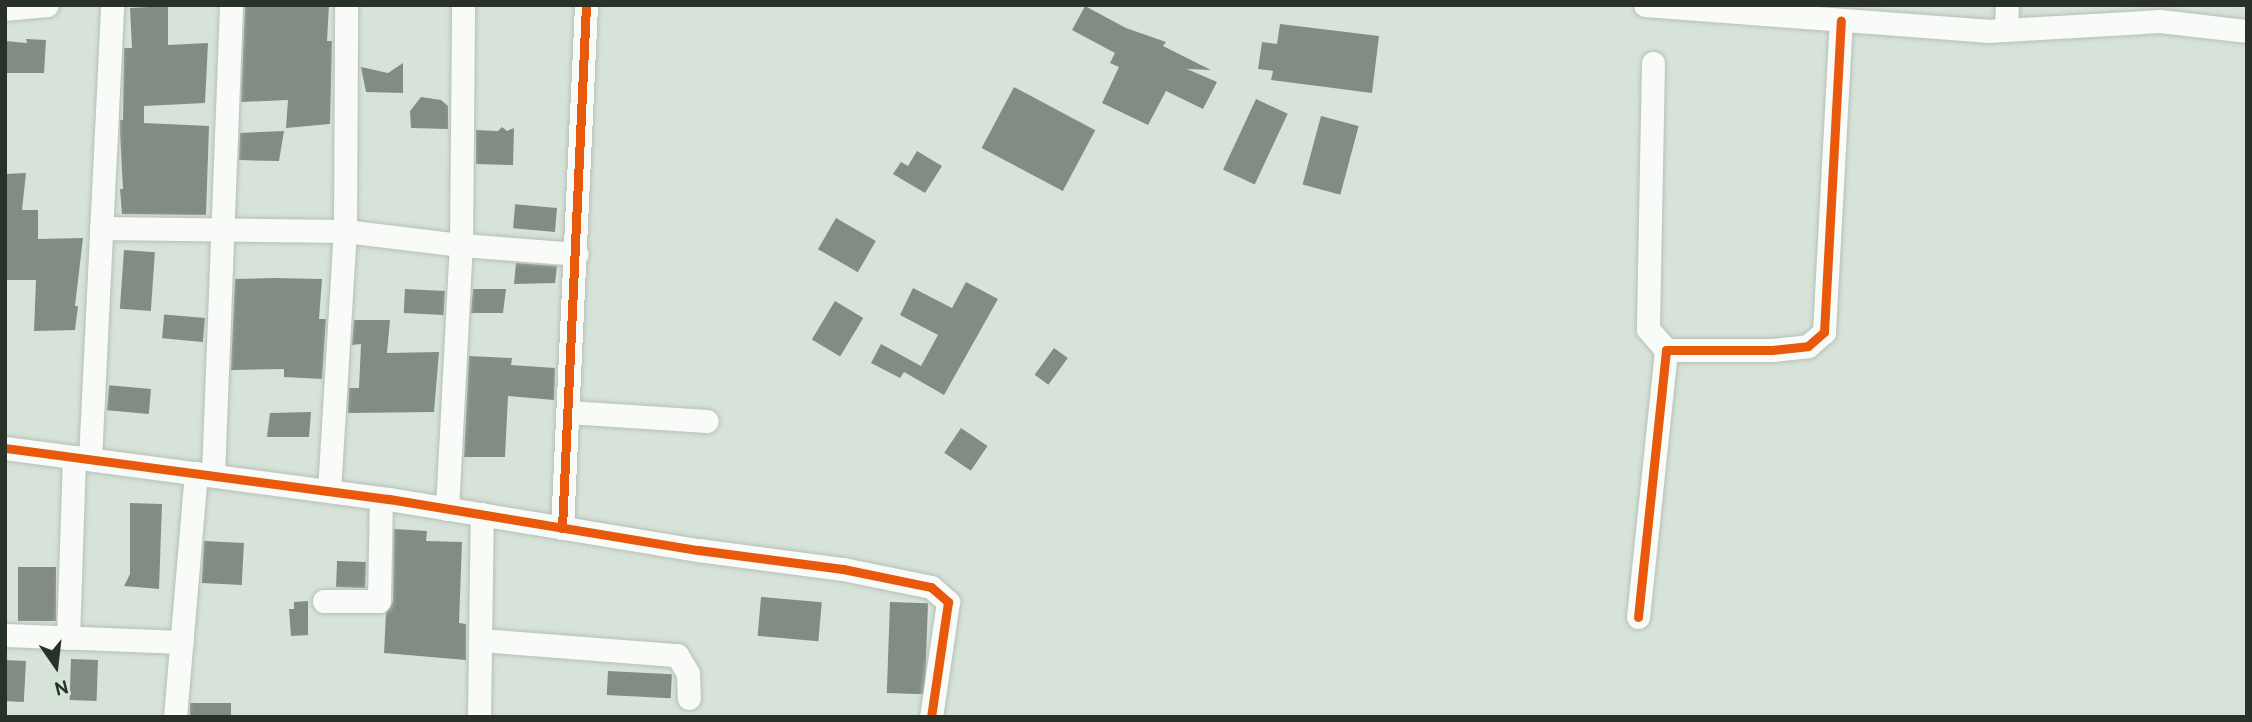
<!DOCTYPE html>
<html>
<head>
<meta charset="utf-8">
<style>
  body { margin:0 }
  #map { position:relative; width:2252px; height:722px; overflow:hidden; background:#d7e3d8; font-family:Overpass,sans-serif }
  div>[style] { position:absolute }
  .building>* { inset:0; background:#838c84; transform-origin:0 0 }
  .roads { filter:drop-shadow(0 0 2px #b6c0b7) drop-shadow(0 0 2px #b6c0b7) }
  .minor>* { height:23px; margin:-11.5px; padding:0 11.5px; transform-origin:11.5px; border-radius:11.5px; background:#f9fbf9 }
  .cycleway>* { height:9px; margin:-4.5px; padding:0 4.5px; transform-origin:4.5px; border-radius:4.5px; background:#e8590c }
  span { translate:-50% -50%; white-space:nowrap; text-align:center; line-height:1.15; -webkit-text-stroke:7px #d1e9d3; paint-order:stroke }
  .frame { position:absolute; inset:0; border:7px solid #293229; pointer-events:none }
  .north { position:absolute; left:21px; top:631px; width:70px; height:70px; -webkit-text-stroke:5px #d1e9d3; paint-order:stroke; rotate:166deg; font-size:19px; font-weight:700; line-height:28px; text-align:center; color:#293229 }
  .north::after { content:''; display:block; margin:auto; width:24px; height:32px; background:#293229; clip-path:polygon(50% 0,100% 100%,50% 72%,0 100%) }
</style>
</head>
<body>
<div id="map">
  <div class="building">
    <div style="clip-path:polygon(245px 5px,329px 5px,327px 41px,332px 41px,330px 124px,286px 128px,288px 100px,241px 102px)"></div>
    <div style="clip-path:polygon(168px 6px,168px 45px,208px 43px,205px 103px,144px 106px,144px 123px,209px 126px,206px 215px,122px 214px,120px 189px,123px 189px,120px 132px,120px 120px,123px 120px,124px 48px,132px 48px,130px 8px)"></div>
    <div style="clip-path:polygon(1085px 6px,1126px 28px,1166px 42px,1163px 46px,1211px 70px,1187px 69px,1217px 82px,1203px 109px,1166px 91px,1148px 125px,1102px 103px,1119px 67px,1110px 63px,1115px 53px,1072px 30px)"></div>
    <div style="clip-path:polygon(1280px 24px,1379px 36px,1372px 93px,1271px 80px,1273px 71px,1258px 69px,1262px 42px,1277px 44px)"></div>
    <div style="clip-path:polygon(26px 39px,46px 40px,44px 73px,5px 73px,5px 41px,27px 43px)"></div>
    <div style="clip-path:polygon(403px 63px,403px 93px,366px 92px,361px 67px,388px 73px)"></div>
    <div style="left:1014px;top:87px;width:92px;height:69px;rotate:28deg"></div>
    <div style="clip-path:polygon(421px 97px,441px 100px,448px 106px,448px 129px,411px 128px,410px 111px)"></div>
    <div style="left:1256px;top:99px;width:35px;height:78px;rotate:25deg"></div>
    <div style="left:1321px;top:116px;width:39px;height:71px;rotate:15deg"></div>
    <div style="clip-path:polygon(502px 127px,507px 131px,514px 128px,513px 165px,476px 164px,476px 130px,498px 131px)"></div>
    <div style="clip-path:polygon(284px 131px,279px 161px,239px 160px,240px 133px)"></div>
    <div style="clip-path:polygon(917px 151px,942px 166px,925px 193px,893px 174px,901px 162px,908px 166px)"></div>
    <div style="clip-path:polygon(26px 173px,22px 210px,38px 210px,38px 239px,83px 238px,75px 306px,78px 306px,75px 330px,34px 331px,36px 280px,5px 280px,5px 174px)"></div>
    <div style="left:557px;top:208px;width:24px;height:42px;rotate:95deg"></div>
    <div style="left:836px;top:218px;width:46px;height:36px;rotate:30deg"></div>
    <div style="left:124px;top:250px;width:31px;height:59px;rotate:4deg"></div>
    <div style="clip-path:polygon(516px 263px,557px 266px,555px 283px,514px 284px)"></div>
    <div style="clip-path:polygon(273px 278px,322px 279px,319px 319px,326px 319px,322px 379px,284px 377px,284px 369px,231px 370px,235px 279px)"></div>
    <div style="clip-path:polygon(966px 282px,998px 299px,944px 395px,904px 372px,900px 378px,871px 363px,881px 344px,921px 366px,938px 335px,900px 315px,913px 288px,952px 308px)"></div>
    <div style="left:405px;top:289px;width:40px;height:24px;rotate:3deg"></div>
    <div style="clip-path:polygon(473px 289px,506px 289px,503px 313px,471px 313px)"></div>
    <div style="left:835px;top:301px;width:33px;height:45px;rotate:31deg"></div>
    <div style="left:205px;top:318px;width:24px;height:41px;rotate:95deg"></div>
    <div style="clip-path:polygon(354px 320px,390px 320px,387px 353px,439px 352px,434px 412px,348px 413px,349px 388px,359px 388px,361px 344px,352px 345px)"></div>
    <div style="left:1054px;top:348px;width:17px;height:33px;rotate:36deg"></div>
    <div style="clip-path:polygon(469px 356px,512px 358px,511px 365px,555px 368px,554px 400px,508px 396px,505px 457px,464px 457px)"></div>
    <div style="left:151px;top:389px;width:25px;height:42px;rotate:95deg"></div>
    <div style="clip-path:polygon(311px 412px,309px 437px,267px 437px,270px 413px)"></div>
    <div style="left:961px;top:428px;width:32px;height:30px;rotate:34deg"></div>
    <div style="clip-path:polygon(130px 503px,162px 504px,159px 589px,124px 586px,130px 574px)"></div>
    <div style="clip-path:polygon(394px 529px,427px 531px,426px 541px,462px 542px,459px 623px,466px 624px,466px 660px,384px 653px,386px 613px,393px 601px)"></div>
    <div style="left:204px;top:541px;width:40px;height:42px;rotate:3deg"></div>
    <div style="left:337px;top:561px;width:29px;height:26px;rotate:2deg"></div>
    <div style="left:18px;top:567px;width:38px;height:54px"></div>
    <div style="left:761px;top:597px;width:61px;height:39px;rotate:5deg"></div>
    <div style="clip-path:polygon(308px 601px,308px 635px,291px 636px,289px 609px,294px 609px,294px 602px)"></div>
    <div style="left:890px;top:602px;width:38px;height:91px;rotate:2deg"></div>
    <div style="left:71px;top:659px;width:27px;height:41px;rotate:2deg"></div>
    <div style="left:5px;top:660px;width:21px;height:41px;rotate:3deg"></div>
    <div style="left:608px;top:671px;width:64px;height:24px;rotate:3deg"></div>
    <div style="left:231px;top:703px;width:14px;height:41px;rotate:90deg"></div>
  </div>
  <div class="roads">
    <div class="minor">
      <div style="left:1645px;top:5px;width:343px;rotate:4.3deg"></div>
      <div style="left:1987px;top:31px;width:173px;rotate:-3.3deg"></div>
      <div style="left:2160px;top:21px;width:88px;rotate:6.6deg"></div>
      <div style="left:5px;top:9px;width:42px;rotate:-5.4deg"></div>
      <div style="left:2006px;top:30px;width:25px;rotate:-88deg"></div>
      <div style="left:1653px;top:63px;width:266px;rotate:91.1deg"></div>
      <div style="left:1648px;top:329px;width:28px;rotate:49deg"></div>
      <div style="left:101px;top:228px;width:244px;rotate:0.7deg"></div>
      <div style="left:345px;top:231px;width:117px;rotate:6.9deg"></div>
      <div style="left:461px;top:245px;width:116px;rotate:4.4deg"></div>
      <div style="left:568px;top:412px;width:139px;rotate:3.7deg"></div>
      <div style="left:5px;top:448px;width:387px;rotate:7.6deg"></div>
      <div style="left:389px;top:499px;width:313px;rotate:9.4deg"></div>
      <div style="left:698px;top:550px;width:146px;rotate:7.5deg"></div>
      <div style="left:843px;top:569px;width:90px;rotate:11.6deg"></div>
      <div style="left:931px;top:587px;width:23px;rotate:41deg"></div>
      <div style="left:948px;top:602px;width:116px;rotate:98.4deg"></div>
      <div style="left:90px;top:459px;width:455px;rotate:-87.2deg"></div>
      <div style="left:213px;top:475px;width:470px;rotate:-87.8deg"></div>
      <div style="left:329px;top:491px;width:260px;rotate:-86.5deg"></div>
      <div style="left:345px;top:231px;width:226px;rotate:-89.7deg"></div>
      <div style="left:447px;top:509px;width:264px;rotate:-87deg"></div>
      <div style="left:461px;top:245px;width:240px;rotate:-89.5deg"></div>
      <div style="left:562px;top:528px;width:524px;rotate:-87.37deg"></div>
      <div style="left:324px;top:601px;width:55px"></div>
      <div style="left:379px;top:601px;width:103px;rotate:-88.9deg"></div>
      <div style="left:1638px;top:617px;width:268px;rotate:-84deg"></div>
      <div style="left:1666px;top:350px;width:106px"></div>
      <div style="left:1772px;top:350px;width:36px;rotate:-6deg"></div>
      <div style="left:1808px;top:346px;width:21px;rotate:-41deg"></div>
      <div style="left:1824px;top:332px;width:312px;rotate:-86.9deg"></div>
      <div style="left:5px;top:635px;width:177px;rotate:2.3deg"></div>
      <div style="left:68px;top:638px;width:181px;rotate:-88.1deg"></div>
      <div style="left:480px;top:640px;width:198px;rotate:4.4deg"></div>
      <div style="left:677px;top:655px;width:21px;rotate:59deg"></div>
      <div style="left:688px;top:673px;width:25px;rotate:88deg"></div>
      <div style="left:175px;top:717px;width:245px;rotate:-85.1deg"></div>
      <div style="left:479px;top:717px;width:203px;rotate:-89.2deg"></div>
    </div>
  </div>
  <div class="cycleway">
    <div style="left:5px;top:448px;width:387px;rotate:7.6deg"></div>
    <div style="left:389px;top:499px;width:313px;rotate:9.4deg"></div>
    <div style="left:698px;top:550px;width:146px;rotate:7.5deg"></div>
    <div style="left:843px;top:569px;width:90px;rotate:11.6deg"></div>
    <div style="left:931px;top:587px;width:23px;rotate:41deg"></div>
    <div style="left:948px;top:602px;width:116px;rotate:98.4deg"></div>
    <div style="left:562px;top:528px;width:524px;rotate:-87.37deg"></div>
    <div style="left:1638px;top:617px;width:268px;rotate:-84deg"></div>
    <div style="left:1666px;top:350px;width:106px"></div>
    <div style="left:1772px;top:350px;width:36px;rotate:-6deg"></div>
    <div style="left:1808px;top:346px;width:21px;rotate:-41deg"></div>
    <div style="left:1824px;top:332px;width:312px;rotate:-86.9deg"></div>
  </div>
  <div class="frame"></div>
  <div class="north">N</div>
</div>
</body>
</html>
